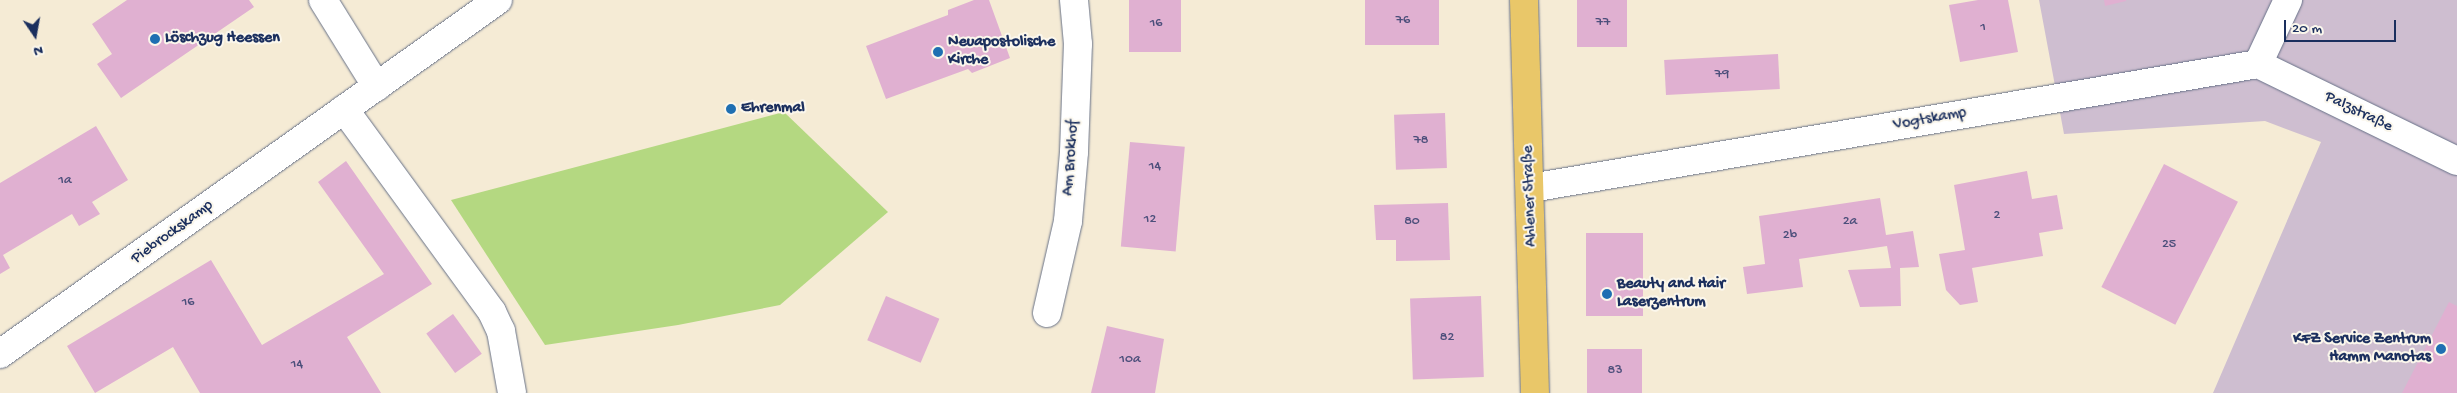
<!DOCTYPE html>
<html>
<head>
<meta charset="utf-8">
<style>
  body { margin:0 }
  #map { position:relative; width:2457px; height:393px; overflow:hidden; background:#f5ebd5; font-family:"Gochi Hand",sans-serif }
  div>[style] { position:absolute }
  .industrial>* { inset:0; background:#cebed0 }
  .green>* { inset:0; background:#b4d881 }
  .building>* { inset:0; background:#e0b0d1; transform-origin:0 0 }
  .roads { filter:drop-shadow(0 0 1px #677188) drop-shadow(0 0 1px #677188) }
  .minor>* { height:28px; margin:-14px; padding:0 14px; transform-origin:14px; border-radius:14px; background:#fff }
  .major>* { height:28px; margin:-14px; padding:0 14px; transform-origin:14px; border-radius:14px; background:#e9c769 }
  .dots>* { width:14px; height:14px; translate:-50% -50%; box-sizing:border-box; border:2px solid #fbf7ec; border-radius:50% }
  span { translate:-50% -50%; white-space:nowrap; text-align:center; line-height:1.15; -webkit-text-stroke:4px #fbf7ec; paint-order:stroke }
  .number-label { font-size:14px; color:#4c4f7b }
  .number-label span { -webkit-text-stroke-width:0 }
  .poi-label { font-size:16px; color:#1b2f5e; font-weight:700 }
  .left { translate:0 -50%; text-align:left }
  .right { translate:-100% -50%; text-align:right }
  .street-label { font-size:16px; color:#1b2f5e }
  .north { position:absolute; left:10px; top:10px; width:50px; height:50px; -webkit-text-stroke:4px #fbf7ec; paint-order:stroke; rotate:168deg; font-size:14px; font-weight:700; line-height:20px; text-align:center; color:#1b2f5e }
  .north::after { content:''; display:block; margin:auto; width:18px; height:22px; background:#1b2f5e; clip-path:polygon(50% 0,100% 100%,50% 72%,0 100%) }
  .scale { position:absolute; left:2284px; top:20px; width:112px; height:22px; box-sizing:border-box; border:2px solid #1b2f5e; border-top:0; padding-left:6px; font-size:15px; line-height:18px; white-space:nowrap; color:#1b2f5e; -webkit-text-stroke:4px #fbf7ec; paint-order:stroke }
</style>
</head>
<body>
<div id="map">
  <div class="industrial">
    <div style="clip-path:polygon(2039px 0,2457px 0,2457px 393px,2213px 393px,2321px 142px,2265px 121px,2064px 134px)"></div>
  </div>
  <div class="green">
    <div style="clip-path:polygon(784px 112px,888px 212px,780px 305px,678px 325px,545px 345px,451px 200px)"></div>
  </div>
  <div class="building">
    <div style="clip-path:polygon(127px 0,249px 0,254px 7px,121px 98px,97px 64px,112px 54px,92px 24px)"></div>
    <div style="clip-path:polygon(974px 0,989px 0,1010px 58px,972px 73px,968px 69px,886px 99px,866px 46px,948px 15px,948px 10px)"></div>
    <div style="left:1129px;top:0;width:52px;height:52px"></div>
    <div style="left:1365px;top:0;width:74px;height:45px"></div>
    <div style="left:1577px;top:0;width:50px;height:47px"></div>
    <div style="clip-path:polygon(1978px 0,2008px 0,2018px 52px,1960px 62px,1949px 5px)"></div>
    <div style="clip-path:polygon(2104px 0,2126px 0,2126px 1px,2105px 6px)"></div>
    <div style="left:1778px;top:54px;width:35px;height:114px;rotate:87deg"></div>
    <div style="left:1445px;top:113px;width:55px;height:51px;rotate:88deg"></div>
    <div style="clip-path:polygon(96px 126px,128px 180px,92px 202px,100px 214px,79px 226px,72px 214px,3px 255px,10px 268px,0 274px,0 183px)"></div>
    <div style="left:1130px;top:142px;width:55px;height:105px;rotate:5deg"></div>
    <div style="clip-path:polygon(346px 161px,432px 284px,347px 337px,381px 393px,200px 393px,173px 347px,95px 393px,67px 346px,211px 260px,262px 345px,384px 274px,318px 182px)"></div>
    <div style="left:2164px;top:164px;width:83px;height:138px;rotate:27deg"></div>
    <div style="clip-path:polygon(2027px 171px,2032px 199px,2057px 195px,2063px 229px,2039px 233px,2043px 256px,1972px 268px,1978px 302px,1960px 305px,1946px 290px,1939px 254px,1965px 250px,1954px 185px)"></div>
    <div style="clip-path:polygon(1880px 198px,1886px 235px,1913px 231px,1919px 267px,1900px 268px,1901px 306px,1860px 307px,1848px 270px,1891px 268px,1887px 246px,1799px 259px,1803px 287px,1747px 294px,1743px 267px,1765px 264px,1759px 216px)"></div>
    <div style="clip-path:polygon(1448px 203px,1450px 260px,1396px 261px,1396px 240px,1376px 240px,1374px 205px)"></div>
    <div style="left:1586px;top:233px;width:57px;height:83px"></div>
    <div style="left:886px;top:296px;width:58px;height:48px;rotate:23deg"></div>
    <div style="left:1481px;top:296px;width:81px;height:71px;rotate:88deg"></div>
    <div style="clip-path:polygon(2449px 302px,2457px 306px,2457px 393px,2402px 393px)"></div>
    <div style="left:453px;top:314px;width:49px;height:33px;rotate:54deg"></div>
    <div style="clip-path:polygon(1107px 326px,1164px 339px,1155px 393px,1091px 393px)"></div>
    <div style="left:1587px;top:349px;width:55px;height:44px"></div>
  </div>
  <div class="roads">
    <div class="minor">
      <div style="left:323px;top:0;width:102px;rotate:58.2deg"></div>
      <div style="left:2258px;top:64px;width:221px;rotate:26deg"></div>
      <div style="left:2258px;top:64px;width:71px;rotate:-64.9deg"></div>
      <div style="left:344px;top:109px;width:251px;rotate:53.9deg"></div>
      <div style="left:492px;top:312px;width:21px;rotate:65deg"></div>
      <div style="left:501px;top:331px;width:63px;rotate:79.9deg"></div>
      <div style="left:1531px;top:188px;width:737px;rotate:-9.68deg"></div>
      <div style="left:1047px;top:313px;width:94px;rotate:-77.1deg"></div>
      <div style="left:1068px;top:221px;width:69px;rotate:-85deg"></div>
      <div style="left:1074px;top:152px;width:108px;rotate:-87.9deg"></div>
      <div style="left:1078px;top:44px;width:44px;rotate:-95.2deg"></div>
      <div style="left:0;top:354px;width:611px;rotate:-35.41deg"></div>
    </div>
    <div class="major">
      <div style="left:1524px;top:0;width:393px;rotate:88.4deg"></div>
    </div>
  </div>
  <div class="dots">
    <div style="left:155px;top:39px;background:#1f6fb2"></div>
    <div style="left:938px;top:52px;background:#1f6fb2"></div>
    <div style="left:731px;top:109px;background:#1f6fb2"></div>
    <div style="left:1607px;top:294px;background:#1f6fb2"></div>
    <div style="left:2441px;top:349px;background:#1f6fb2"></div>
  </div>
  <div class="number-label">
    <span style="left:1403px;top:21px">76</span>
    <span style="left:1603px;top:23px">77</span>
    <span style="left:1156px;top:24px">16</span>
    <span style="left:1983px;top:28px">1</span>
    <span style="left:1722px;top:75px">79</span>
    <span style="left:1421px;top:141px">78</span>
    <span style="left:1155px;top:167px">14</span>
    <span style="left:65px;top:181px">1a</span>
    <span style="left:1997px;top:216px">2</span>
    <span style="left:1150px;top:220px">12</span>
    <span style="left:1412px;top:222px">80</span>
    <span style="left:1850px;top:222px">2a</span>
    <span style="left:1790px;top:236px">2b</span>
    <span style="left:2169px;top:245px">25</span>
    <span style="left:188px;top:303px">16</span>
    <span style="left:1447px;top:338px">82</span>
    <span style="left:1130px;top:360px">10a</span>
    <span style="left:297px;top:365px">14</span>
    <span style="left:1615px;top:371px">83</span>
  </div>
  <div class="poi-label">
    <span class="left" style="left:165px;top:39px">Löschzug Heessen</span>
    <span class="left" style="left:948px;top:52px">Neuapostolische<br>Kirche</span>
    <span class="left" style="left:741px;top:109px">Ehrenmal</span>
    <span class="left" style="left:1617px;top:294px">Beauty and Hair<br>Laserzentrum</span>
    <span class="right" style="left:2431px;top:349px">KFZ Service Zentrum<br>Hamm Manotas</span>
  </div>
  <div class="street-label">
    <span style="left:2358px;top:113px;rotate:26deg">Palzstraße</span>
    <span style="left:1930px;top:120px;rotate:-10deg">Vogtskamp</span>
    <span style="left:1072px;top:158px;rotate:-86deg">Am Brokhof</span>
    <span style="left:1531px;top:196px;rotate:-92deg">Ahlener Straße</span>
    <span style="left:173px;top:233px;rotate:-36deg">Piebrockskamp</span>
  </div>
  <div class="north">N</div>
  <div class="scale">20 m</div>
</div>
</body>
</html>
